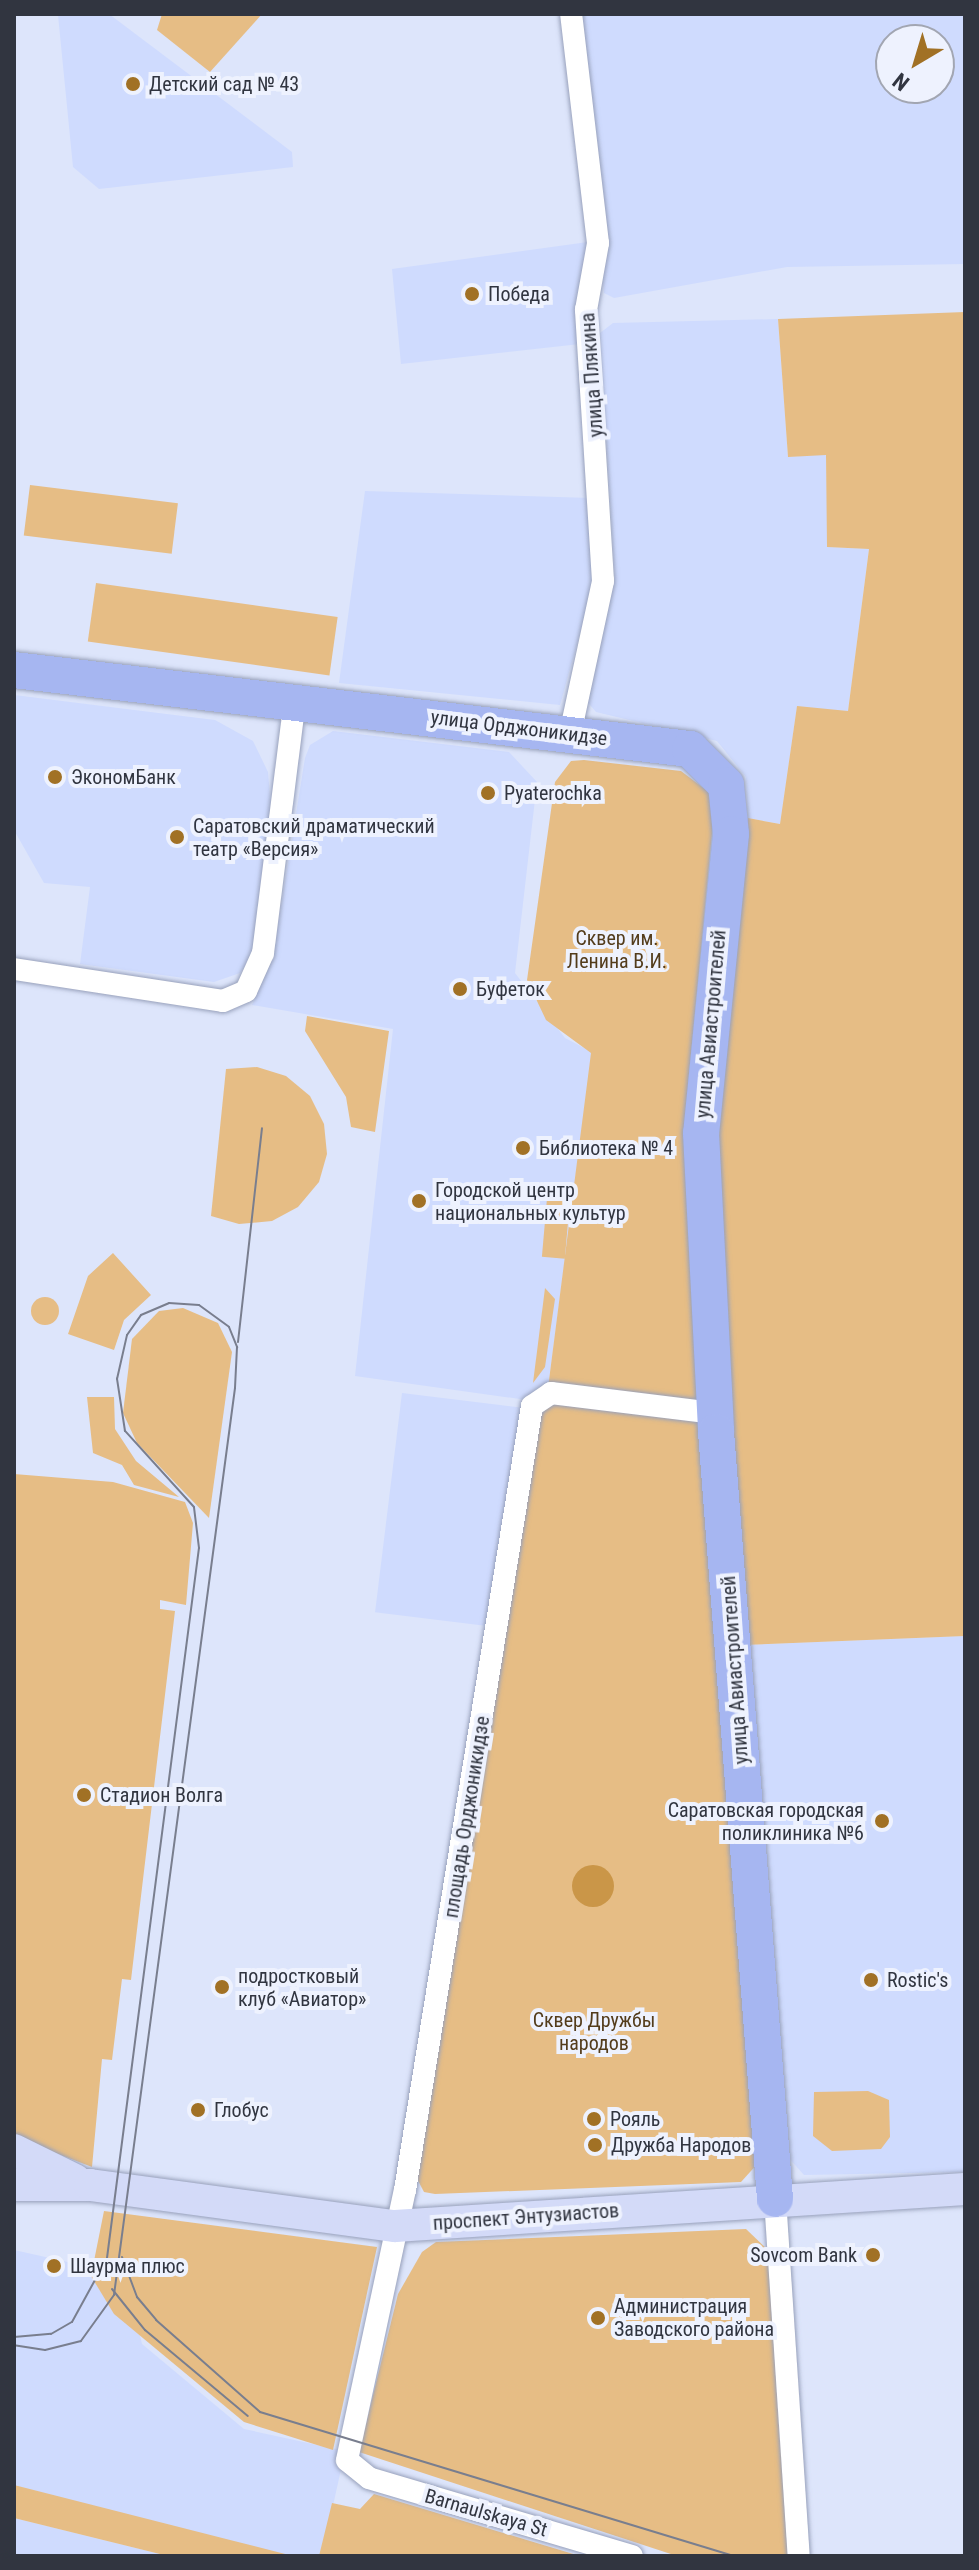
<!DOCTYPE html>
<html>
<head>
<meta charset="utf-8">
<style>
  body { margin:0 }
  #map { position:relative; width:979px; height:2570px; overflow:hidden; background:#dde5fb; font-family:"Roboto Condensed",sans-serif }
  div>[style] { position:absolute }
  .built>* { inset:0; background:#cfdbfe; transform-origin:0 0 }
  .green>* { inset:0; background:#e6bd85; transform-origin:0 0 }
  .round { border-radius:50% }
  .water>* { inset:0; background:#ca9648 }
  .roads { filter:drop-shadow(0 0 2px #98a1bb) drop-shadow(0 0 2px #98a1bb) }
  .minor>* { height:22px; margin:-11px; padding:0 11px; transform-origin:11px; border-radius:11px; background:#fff }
  .secondary>* { height:32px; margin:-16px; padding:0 16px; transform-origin:16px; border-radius:16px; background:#d3daf8 }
  .primary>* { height:36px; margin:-18px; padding:0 18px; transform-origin:18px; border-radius:18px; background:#a6b6f1 }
  .tram>* { height:2px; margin:-1px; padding:0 1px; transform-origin:1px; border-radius:1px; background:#797e8e }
  .dots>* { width:22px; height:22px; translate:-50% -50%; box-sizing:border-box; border:4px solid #eef2fe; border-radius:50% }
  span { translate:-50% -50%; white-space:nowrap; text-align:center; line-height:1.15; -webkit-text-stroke:8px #eef2fe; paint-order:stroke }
  .poi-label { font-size:20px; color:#313540 }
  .left { translate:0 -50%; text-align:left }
  .right { translate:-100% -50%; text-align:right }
  .street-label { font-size:20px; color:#313540 }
  .park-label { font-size:20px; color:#533c1b }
  .frame { position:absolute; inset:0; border:16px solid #313540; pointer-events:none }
  .north { position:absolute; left:875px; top:24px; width:80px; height:80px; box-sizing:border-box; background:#eef2fe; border:2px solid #a2a6b2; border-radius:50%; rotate:218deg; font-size:22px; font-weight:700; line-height:32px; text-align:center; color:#313540 }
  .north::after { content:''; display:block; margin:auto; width:28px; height:36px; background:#a17125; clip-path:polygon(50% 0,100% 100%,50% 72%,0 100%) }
</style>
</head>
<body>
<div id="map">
  <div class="built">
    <div style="clip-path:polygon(109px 14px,292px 152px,293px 167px,99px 189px,73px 167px,58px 15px)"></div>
    <div style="clip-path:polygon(evenodd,580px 14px,965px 14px,965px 264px,787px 267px,614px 298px,604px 293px,580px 14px,891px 40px,939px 40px,939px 88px,891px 88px,891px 40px)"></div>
    <div style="clip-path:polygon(588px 242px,580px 344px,401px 364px,392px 269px)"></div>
    <div style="clip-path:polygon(778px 319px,788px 457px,826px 454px,828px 547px,869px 549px,848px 711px,797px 707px,780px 824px,748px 818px,746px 777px,717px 741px,596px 712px,584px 698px,615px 580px,600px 333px,613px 323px)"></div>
    <div style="clip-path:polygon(365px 491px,591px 498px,595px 579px,560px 705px,339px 683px)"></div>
    <div style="clip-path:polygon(14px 695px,215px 720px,253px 741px,268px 772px,273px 831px,258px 948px,240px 973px,214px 982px,80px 964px,90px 887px,44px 883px,14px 830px)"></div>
    <div style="clip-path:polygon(333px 731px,509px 752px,537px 782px,515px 973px,565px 1038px,592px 1052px,548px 1388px,527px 1400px,355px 1376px,393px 1029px,252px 1005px,273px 957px,305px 758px,310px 745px)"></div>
    <div style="left:402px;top:1393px;width:123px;height:221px;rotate:7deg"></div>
    <div style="clip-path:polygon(965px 1636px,965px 2172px,804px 2175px,786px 2155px,743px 1645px)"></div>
    <div style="clip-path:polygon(14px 2250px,126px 2275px,142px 2344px,244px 2429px,345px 2451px,322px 2556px,277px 2556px,14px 2499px)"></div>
    <div style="clip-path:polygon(14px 2518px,168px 2556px,14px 2556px)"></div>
  </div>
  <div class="green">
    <div style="clip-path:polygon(162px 14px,262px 14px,210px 72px,157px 30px)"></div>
    <div style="clip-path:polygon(965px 312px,965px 1636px,743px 1645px,715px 1090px,748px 818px,780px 824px,797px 706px,848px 711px,869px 549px,827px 547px,826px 455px,788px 457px,778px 319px)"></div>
    <div style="left:30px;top:485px;width:149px;height:51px;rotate:7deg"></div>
    <div style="left:96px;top:583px;width:244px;height:59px;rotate:8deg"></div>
    <div style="clip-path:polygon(584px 760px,681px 771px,710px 793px,714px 813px,688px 1084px,699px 1403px,548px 1388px,591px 1053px,546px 1020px,527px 980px,555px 782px,571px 761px)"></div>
    <div style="clip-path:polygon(307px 1016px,389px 1031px,375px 1132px,351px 1127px,346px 1097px,305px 1031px)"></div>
    <div style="clip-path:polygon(257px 1067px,286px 1076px,310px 1096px,324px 1124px,327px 1154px,319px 1182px,298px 1207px,272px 1221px,239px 1224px,211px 1216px,226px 1069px)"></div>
    <div style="left:548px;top:1187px;width:23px;height:70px;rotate:5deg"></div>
    <div style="clip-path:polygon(113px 1253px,151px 1295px,124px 1320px,114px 1350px,68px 1334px,88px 1276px)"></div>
    <div style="clip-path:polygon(545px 1288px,555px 1299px,545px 1367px,533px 1383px)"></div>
    <div class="round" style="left:31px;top:1297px;width:28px;height:28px"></div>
    <div style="clip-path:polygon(183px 1308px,218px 1323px,232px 1352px,209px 1518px,137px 1443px,123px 1413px,132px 1339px,159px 1311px)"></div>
    <div style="clip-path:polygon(87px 1397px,114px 1397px,115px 1429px,136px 1461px,179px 1497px,134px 1485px,122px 1465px,93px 1453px)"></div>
    <div style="clip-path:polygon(547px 1403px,702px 1422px,760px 2161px,741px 2182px,435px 2194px,424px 2192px,413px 2171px,540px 1411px)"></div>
    <div style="clip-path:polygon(14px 1474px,113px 1482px,185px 1502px,193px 1523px,186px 1605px,160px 1600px,160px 1609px,175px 1611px,131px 1980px,122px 1979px,112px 2060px,102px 2059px,92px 2167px,14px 2137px)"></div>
    <div style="clip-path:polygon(868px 2091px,889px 2100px,890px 2137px,881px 2149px,832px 2151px,813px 2136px,814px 2092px)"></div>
    <div style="clip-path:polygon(104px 2211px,377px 2247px,333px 2450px,244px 2422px,114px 2314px,91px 2276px)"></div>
    <div style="clip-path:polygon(746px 2229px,769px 2251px,789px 2556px,677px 2556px,359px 2452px,398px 2294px,422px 2252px,436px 2242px)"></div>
    <div style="clip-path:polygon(14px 2485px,293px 2556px,168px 2556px,14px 2518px)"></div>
    <div style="clip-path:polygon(374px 2494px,580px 2556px,319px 2556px,332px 2503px,360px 2509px)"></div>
  </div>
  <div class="water">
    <div class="round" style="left:572px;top:1865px;width:42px;height:42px"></div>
  </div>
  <div class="roads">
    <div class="minor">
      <div style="left:570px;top:734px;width:157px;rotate:-77.8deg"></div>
      <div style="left:603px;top:581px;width:272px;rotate:-93.6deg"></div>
      <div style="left:586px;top:310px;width:68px;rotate:-79.8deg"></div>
      <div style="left:598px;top:243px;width:231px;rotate:-96.7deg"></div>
      <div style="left:14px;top:969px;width:211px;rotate:8.7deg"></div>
      <div style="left:223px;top:1001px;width:25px;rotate:-23deg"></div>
      <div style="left:246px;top:991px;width:42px;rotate:-65.9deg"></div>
      <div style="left:263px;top:953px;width:255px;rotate:-82.8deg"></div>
      <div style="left:775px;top:2199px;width:358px;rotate:86.2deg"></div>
      <div style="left:632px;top:2556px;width:274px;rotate:-163.5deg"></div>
      <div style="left:369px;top:2478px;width:28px;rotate:-141deg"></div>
      <div style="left:347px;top:2460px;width:276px;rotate:-77.9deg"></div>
      <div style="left:405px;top:2190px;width:794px;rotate:-80.8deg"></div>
      <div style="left:532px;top:1406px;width:23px;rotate:-34deg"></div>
      <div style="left:551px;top:1393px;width:165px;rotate:7deg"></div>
    </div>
    <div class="secondary">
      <div style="left:14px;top:2150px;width:68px;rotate:26.2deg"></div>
      <div style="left:14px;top:2185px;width:76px"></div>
      <div style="left:90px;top:2185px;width:308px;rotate:7.7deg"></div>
      <div style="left:395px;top:2226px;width:571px;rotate:-3.71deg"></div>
    </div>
    <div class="primary">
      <div style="left:14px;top:670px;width:681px;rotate:6.67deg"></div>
      <div style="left:690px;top:749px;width:51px;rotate:45deg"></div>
      <div style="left:726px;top:785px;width:49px;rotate:84.2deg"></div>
      <div style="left:731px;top:834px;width:301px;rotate:95.7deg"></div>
      <div style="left:701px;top:1133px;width:299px;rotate:87.1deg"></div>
      <div style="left:716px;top:1432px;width:769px;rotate:85.6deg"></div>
    </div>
  </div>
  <div class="tram">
    <div style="left:238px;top:1342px;width:215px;rotate:-83.6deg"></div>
    <div style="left:122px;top:2257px;width:43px;rotate:69.4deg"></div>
    <div style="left:137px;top:2297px;width:30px;rotate:50deg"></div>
    <div style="left:156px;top:2320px;width:139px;rotate:41.5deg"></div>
    <div style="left:260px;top:2412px;width:496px;rotate:16.9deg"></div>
    <div style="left:112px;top:2289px;width:53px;rotate:51.2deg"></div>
    <div style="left:145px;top:2330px;width:134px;rotate:39.9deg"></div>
    <div style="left:14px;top:2337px;width:37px;rotate:-5deg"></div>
    <div style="left:51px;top:2334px;width:24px;rotate:-30deg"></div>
    <div style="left:72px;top:2322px;width:73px;rotate:-61.3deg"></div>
    <div style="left:107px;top:2258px;width:716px;rotate:-82.62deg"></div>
    <div style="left:199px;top:1548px;width:41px;rotate:-97deg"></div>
    <div style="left:194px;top:1507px;width:103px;rotate:-132.2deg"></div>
    <div style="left:125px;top:1431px;width:53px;rotate:-98.7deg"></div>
    <div style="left:117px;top:1379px;width:45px;rotate:-77.2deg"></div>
    <div style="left:127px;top:1335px;width:24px;rotate:-55deg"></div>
    <div style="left:141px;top:1315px;width:30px;rotate:-23deg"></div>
    <div style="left:169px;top:1303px;width:30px;rotate:4deg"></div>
    <div style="left:199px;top:1305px;width:37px;rotate:36deg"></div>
    <div style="left:229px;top:1327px;width:22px;rotate:68deg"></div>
    <div style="left:237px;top:1347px;width:41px;rotate:92.8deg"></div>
    <div style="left:235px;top:1388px;width:915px;rotate:97.6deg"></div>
    <div style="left:114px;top:2295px;width:57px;rotate:125.7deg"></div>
    <div style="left:81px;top:2341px;width:37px;rotate:166deg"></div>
    <div style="left:45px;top:2350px;width:31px;rotate:-171deg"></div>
  </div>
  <div class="dots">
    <div style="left:133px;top:84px;background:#a17125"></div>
    <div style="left:472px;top:294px;background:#a17125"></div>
    <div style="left:55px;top:777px;background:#a17125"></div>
    <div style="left:488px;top:793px;background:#a17125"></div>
    <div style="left:177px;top:837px;background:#a17125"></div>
    <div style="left:460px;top:989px;background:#a17125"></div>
    <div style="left:523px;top:1148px;background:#a17125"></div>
    <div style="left:419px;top:1201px;background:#a17125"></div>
    <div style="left:84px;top:1795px;background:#a17125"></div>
    <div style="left:882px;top:1821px;background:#a17125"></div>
    <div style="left:871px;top:1980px;background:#a17125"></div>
    <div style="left:222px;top:1987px;background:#a17125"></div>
    <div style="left:198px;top:2110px;background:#a17125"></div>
    <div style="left:594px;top:2119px;background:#a17125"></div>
    <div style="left:595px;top:2145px;background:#a17125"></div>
    <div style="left:873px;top:2255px;background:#a17125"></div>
    <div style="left:54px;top:2266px;background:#a17125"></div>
    <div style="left:598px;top:2318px;background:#a17125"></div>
  </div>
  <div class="poi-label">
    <span class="left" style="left:149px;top:84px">Детский сад № 43</span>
    <span class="left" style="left:488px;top:294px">Победа</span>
    <span class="left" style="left:71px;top:777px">ЭкономБанк</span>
    <span class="left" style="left:504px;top:793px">Pyaterochka</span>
    <span class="left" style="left:193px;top:838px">Саратовский драматический<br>театр «Версия»</span>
    <span class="left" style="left:476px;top:989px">Буфеток</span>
    <span class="left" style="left:539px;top:1148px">Библиотека № 4</span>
    <span class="left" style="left:435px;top:1202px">Городской центр<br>национальных культур</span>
    <span class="left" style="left:100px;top:1795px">Стадион Волга</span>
    <span class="right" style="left:864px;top:1822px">Саратовская городская<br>поликлиника №6</span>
    <span class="left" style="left:238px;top:1988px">подростковый<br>клуб «Авиатор»</span>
    <span class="left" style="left:887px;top:1980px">Rostic's</span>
    <span class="left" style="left:214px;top:2110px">Глобус</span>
    <span class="left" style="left:610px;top:2119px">Рояль</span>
    <span class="left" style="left:611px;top:2145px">Дружба Народов</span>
    <span class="right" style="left:857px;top:2255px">Sovcom Bank</span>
    <span class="left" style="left:70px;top:2266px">Шаурма плюс</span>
    <span class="left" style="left:614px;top:2318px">Администрация<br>Заводского района</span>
  </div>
  <div class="street-label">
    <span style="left:592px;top:375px;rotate:-94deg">улица Плякина</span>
    <span style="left:519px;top:728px;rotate:7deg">улица Орджоникидзе</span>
    <span style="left:711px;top:1024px;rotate:-85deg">улица Авиастроителей</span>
    <span style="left:735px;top:1670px;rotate:-94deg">улица Авиастроителей</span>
    <span style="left:467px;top:1817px;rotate:-81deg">площадь Орджоникидзе</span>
    <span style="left:526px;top:2217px;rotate:-4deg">проспект Энтузиастов</span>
    <span style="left:486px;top:2513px;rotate:16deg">Barnaulskaya St</span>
  </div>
  <div class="park-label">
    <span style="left:617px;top:950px">Сквер им.<br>Ленина В.И.</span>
    <span style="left:594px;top:2032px">Сквер Дружбы<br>народов</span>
  </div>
  <div class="frame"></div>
  <div class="north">N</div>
</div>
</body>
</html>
